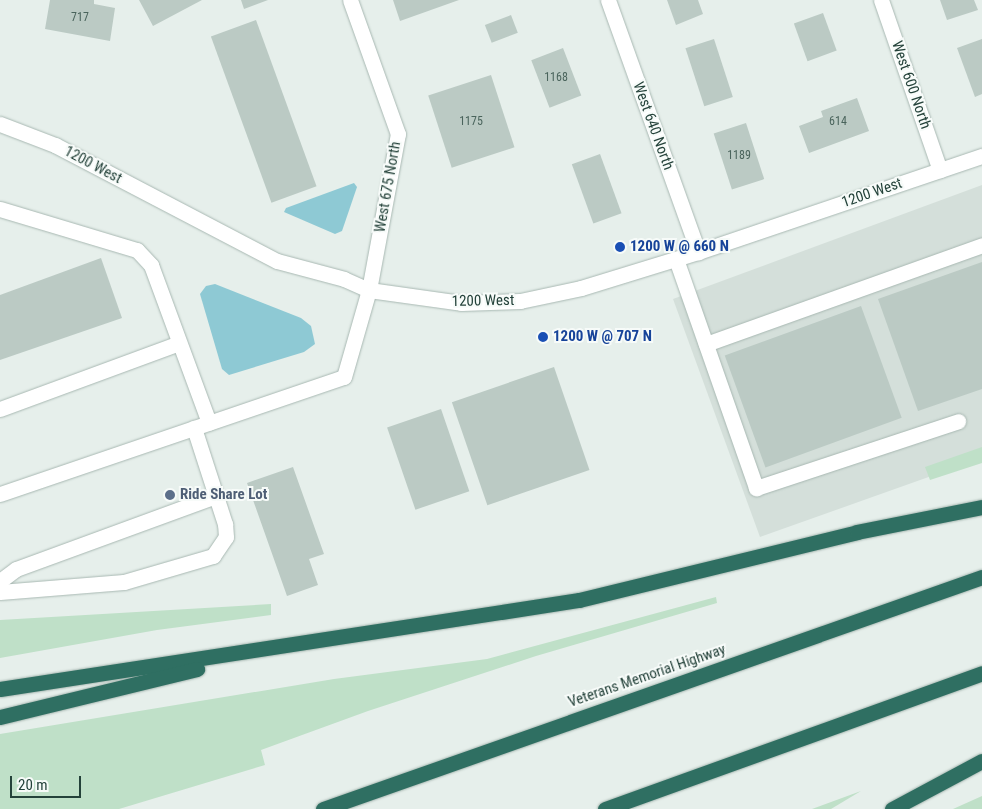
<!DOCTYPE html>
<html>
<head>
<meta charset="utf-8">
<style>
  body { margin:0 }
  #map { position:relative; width:982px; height:809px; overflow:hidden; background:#e6efeb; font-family:"Roboto Condensed",sans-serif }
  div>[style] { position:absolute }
  .built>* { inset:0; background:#d4dfda }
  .green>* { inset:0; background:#bfe0c8 }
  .water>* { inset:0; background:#8ec9d4 }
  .building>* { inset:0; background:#bbcac4; transform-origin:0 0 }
  .roads { filter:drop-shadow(0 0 1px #a8b8b2) drop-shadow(0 0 1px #a8b8b2) }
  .minor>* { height:15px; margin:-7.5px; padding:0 7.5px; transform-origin:7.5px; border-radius:7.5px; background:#fff }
  .highway>* { height:15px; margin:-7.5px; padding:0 7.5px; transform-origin:7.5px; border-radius:7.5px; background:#2f6f62 }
  .dots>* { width:14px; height:14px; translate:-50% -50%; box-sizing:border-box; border:2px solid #f7fbf9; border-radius:50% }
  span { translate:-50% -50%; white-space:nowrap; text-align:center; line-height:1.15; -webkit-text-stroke:4px #f7fbf9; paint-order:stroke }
  .number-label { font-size:12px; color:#4a645c }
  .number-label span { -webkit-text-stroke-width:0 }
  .street-label { font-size:15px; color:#24423a }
  .transit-label { font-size:15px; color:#164399; font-weight:700 }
  .left { translate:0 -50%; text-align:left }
  .service-label { font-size:15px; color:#4e5e75; font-weight:700 }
  .scale { position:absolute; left:10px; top:776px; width:71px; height:22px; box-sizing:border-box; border:2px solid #24423a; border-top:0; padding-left:6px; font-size:15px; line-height:18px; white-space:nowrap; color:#24423a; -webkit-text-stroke:4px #f7fbf9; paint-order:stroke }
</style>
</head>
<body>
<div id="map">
  <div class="built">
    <div style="clip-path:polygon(982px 185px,982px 458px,760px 537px,673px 299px)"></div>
  </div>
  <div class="green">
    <div style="clip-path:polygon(982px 447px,982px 463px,930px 480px,925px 467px)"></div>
    <div style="clip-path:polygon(716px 597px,717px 603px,536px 656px,368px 711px,261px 750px,265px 765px,119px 809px,0 809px,0 734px,334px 679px,487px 659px)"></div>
    <div style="clip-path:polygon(271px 604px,271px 615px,157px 630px,0 658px,0 620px)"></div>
    <div style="clip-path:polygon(861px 791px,831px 809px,812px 809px)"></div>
    <div style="clip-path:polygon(982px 796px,982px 809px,953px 809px)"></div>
  </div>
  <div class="water">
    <div style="clip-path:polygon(354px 183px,357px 187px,342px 231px,335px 234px,284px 212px,286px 208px)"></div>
    <div style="clip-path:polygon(215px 284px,301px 318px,311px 326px,315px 344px,304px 352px,229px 375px,222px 369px,200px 294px,206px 286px)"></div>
  </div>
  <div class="building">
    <div style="clip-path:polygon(50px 0,94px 0,94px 4px,115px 8px,110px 41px,45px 29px)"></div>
    <div style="clip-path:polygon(139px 0,202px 0,153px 26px)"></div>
    <div style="clip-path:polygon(241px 0,268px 0,244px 9px)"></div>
    <div style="clip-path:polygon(393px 0,459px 0,400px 21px)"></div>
    <div style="clip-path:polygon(667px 0,698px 0,703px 14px,676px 25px)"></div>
    <div style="clip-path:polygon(940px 0,974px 0,978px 10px,947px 20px)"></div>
    <div style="left:823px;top:13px;width:40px;height:31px;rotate:70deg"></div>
    <div style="left:511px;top:15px;width:19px;height:28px;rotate:69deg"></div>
    <div style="left:256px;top:20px;width:177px;height:48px;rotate:70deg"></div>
    <div style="left:714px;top:39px;width:61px;height:30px;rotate:72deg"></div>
    <div style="clip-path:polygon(982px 39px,982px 94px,975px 97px,957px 48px)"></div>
    <div style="left:563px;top:48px;width:51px;height:34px;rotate:69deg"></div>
    <div style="left:491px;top:75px;width:76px;height:66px;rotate:72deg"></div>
    <div style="clip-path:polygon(857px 98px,869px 131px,809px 153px,799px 126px,823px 117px,821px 111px)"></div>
    <div style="left:746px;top:123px;width:59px;height:34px;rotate:72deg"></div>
    <div style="left:600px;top:154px;width:63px;height:30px;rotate:70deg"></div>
    <div style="clip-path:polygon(101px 258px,122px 318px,0 360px,0 295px)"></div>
    <div style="clip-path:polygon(982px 262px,982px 389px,918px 411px,878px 299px)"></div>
    <div style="left:861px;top:306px;width:119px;height:145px;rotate:70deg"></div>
    <div style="left:554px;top:367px;width:109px;height:108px;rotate:71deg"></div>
    <div style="left:441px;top:409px;width:87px;height:57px;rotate:71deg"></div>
    <div style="clip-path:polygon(293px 467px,324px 554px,309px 559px,318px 585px,287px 596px,247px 483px)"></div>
  </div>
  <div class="roads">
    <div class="minor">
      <div style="left:608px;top:0;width:268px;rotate:70.3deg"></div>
      <div style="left:881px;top:0;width:180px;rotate:70.9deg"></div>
      <div style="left:0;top:124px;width:59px;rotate:20.9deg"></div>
      <div style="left:55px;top:145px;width:250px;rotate:27.6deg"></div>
      <div style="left:277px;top:261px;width:69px;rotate:15deg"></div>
      <div style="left:344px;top:279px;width:27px;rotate:24deg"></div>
      <div style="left:369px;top:290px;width:93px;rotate:8deg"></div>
      <div style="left:461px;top:303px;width:59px;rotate:-1.9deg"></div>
      <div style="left:520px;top:301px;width:62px;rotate:-12deg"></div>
      <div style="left:581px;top:288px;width:122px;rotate:-17.1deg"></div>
      <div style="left:698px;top:252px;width:300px;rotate:-18.7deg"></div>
      <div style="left:0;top:209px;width:143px;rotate:16.7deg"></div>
      <div style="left:137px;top:250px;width:21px;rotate:47deg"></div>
      <div style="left:151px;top:265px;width:168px;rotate:69.8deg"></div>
      <div style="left:676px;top:259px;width:243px;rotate:70.7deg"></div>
      <div style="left:756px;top:488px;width:213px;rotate:-18.3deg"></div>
      <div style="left:706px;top:344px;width:293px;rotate:-19.7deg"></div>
      <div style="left:0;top:409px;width:191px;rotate:-20.2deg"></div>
      <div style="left:0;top:494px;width:363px;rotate:-18.8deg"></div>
      <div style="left:344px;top:377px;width:91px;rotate:-74deg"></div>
      <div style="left:369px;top:290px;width:159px;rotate:-79.5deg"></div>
      <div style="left:398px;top:134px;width:142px;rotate:-109.7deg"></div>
      <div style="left:0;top:581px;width:20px;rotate:-37deg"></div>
      <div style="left:16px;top:569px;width:212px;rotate:-20.1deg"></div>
      <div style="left:0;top:592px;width:124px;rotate:-4.6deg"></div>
      <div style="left:124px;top:582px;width:93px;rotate:-16.3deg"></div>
      <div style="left:213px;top:556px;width:23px;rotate:-56deg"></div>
      <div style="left:226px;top:537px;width:13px;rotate:-94deg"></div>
      <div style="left:225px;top:524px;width:101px;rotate:-107.9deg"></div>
    </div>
    <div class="highway">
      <div style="left:0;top:689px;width:586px;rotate:-8.74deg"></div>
      <div style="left:579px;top:600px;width:286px;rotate:-13.7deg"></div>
      <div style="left:857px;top:532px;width:127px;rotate:-11.3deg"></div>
      <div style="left:0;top:717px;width:203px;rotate:-13.7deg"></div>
      <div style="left:323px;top:809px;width:699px;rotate:-19.39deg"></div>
      <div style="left:605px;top:809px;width:401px;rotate:-19.8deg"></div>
      <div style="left:892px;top:809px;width:102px;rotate:-28.1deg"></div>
    </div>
  </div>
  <div class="dots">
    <div style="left:620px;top:247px;background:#1a4fb4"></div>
    <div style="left:543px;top:337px;background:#1a4fb4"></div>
    <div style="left:170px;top:495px;background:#5c6f8a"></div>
  </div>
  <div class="number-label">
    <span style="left:80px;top:18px">717</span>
    <span style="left:556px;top:78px">1168</span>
    <span style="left:471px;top:122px">1175</span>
    <span style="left:838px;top:122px">614</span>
    <span style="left:739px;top:156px">1189</span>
  </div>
  <div class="street-label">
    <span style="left:911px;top:85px;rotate:71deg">West 600 North</span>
    <span style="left:653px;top:126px;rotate:70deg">West 640 North</span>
    <span style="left:93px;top:165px;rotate:28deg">1200 West</span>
    <span style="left:388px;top:187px;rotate:-80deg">West 675 North</span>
    <span style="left:872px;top:193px;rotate:-19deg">1200 West</span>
    <span style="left:483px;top:301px;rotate:-1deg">1200 West</span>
    <span style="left:647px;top:676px;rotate:-19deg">Veterans Memorial Highway</span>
  </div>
  <div class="transit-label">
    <span class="left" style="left:630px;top:247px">1200 W @ 660 N</span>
    <span class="left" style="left:553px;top:337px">1200 W @ 707 N</span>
  </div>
  <div class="service-label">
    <span class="left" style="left:180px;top:495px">Ride Share Lot</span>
  </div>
  <div class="scale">20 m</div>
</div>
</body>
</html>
